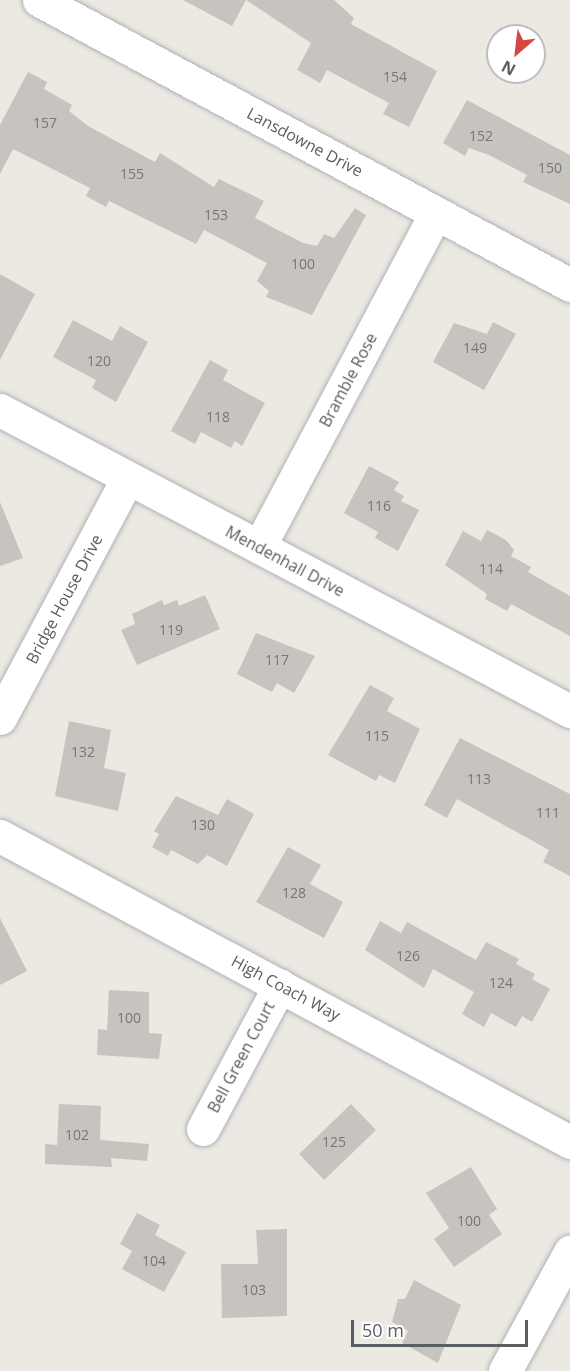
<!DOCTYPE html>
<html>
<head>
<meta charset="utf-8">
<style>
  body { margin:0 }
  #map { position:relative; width:570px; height:1371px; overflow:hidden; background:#ebe9e2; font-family:"Open Sans",sans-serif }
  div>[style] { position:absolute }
  .building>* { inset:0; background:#c7c4bf; transform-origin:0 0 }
  .roads { filter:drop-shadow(0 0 2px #afb2b6) drop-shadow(0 0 2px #afb2b6) }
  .minor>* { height:33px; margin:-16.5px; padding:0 16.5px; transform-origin:16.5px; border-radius:16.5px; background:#fff }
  span { translate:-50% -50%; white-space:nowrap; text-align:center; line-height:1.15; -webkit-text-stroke:4.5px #fff; paint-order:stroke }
  .number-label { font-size:14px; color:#757778 }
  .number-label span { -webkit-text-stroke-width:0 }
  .street-label { font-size:16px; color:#5a5d61 }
  .north { position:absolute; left:486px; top:24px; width:60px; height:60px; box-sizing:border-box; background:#fff; border:2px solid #bdbec0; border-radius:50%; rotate:208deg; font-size:16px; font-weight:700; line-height:24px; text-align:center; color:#5a5d61 }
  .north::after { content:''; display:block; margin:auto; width:21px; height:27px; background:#d6463e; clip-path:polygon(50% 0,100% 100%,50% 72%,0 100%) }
  .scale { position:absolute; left:351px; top:1320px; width:177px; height:27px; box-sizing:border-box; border:3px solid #5a5d61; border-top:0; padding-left:8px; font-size:18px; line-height:21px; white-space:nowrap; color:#5a5d61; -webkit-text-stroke:4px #fff; paint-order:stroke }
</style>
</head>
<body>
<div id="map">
  <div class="building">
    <div style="clip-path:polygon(183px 0,246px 0,232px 26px)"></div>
    <div style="clip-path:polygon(246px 0,334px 0,354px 18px,351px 24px,437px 71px,409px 127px,383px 114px,389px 103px,327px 70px,320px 83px,297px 70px,311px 43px)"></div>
    <div style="clip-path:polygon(28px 72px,47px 82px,44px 89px,72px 105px,69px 111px,88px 126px,155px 162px,160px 153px,214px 187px,219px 179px,264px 201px,255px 218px,303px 243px,317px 246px,324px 234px,334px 238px,355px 208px,366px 215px,312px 315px,266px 297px,269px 291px,257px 281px,267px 263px,204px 230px,196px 244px,109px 201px,106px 207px,86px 196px,90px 188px,13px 149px,0 174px,0 125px)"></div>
    <div style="clip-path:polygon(467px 100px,570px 155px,570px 204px,523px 182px,527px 175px,489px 155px,469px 148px,465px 156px,443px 143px)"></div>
    <div style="clip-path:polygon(0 274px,35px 294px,0 360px)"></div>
    <div style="clip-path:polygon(73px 320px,112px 341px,120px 326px,148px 342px,116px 402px,92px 388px,96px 380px,53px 357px)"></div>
    <div style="clip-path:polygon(493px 322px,516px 334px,484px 390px,433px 362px,454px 323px,487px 334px)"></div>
    <div style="clip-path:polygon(210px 360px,228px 370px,223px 380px,265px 403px,242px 446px,235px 441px,231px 448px,201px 432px,195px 444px,171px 431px)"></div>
    <div style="clip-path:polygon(369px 466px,399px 482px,394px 490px,404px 496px,401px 501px,419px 510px,398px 551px,375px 538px,378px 532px,344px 513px)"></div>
    <div style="clip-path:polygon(0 502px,23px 558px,0 566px)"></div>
    <div style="clip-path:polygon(487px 530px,506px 540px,514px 550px,511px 556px,531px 567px,528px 572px,570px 596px,570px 636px,511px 604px,507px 611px,485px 599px,487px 594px,445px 565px,463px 531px,481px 541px)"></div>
    <div style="clip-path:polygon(205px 595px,220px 629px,137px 665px,121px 630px,135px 624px,132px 614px,162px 600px,164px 605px,177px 600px,179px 606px)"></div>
    <div style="clip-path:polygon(256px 633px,315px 656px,294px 693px,277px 683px,272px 692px,237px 674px)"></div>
    <div style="clip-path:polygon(370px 685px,394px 698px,387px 711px,420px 729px,395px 783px,379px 775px,376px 781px,328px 755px)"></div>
    <div style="clip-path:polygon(69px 721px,111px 730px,104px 768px,126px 773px,118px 811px,55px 796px)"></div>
    <div style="clip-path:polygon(460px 738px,570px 794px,570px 876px,543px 862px,549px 850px,457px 799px,447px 818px,424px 805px)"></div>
    <div style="clip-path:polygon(176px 796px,218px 815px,227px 799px,254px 814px,227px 866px,207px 855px,198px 864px,171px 850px,168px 856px,152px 847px,159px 834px,154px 831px)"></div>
    <div style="clip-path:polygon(288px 847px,321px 865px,310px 884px,343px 902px,324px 938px,256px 902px)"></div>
    <div style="clip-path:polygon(0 918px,27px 971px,0 985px)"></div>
    <div style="clip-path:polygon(380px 921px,401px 933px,407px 922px,476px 960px,486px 942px,519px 959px,516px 964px,535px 974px,532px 979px,550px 989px,532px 1022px,522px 1016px,516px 1027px,491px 1013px,484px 1027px,462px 1014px,474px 992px,433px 969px,424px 988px,365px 950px)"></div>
    <div style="clip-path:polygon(109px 990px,149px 992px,149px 1033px,162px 1034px,159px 1059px,97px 1055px,98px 1029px,107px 1030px)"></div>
    <div style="clip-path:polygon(59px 1104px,101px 1106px,100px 1140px,149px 1144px,147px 1161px,111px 1158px,112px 1167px,45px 1164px,45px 1144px,57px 1145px)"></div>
    <div style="left:351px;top:1104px;width:36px;height:72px;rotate:46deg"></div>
    <div style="clip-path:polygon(471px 1167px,497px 1209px,489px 1215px,502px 1234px,454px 1267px,434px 1239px,449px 1228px,426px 1193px)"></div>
    <div style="clip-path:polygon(137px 1213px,160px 1225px,155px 1235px,186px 1252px,164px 1292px,122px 1269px,132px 1251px,120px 1244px)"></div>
    <div style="clip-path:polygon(287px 1229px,287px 1316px,222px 1318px,221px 1264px,258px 1264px,256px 1230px)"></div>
    <div style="clip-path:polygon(414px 1280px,461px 1305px,438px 1363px,402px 1343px,408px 1331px,392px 1322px,398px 1299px,405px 1299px)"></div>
  </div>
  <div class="roads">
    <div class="minor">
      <div style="left:39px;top:0;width:603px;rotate:28.22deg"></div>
      <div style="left:0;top:410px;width:645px;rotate:27.84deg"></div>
      <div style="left:259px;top:547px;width:378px;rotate:-62.1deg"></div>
      <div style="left:0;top:718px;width:271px;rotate:-62deg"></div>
      <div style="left:0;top:836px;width:647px;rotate:28.23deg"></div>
      <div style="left:203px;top:1129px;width:163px;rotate:-61.9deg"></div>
      <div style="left:505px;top:1371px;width:136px;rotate:-61.4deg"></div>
    </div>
  </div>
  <div class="number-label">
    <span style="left:395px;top:77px">154</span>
    <span style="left:45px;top:123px">157</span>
    <span style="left:481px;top:136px">152</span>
    <span style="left:550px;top:168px">150</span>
    <span style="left:132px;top:174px">155</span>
    <span style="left:216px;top:215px">153</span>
    <span style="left:303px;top:264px">100</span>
    <span style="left:475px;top:348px">149</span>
    <span style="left:99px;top:361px">120</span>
    <span style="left:218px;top:417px">118</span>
    <span style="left:379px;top:506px">116</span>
    <span style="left:491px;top:569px">114</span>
    <span style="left:171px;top:630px">119</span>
    <span style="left:277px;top:660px">117</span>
    <span style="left:377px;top:736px">115</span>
    <span style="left:83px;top:752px">132</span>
    <span style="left:479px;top:779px">113</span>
    <span style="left:548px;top:813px">111</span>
    <span style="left:203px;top:825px">130</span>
    <span style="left:294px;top:893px">128</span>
    <span style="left:408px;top:956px">126</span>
    <span style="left:501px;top:983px">124</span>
    <span style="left:129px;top:1018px">100</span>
    <span style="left:77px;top:1135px">102</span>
    <span style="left:334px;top:1142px">125</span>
    <span style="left:469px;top:1221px">100</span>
    <span style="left:154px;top:1261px">104</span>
    <span style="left:254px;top:1290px">103</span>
  </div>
  <div class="street-label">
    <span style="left:305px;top:142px;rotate:28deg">Lansdowne Drive</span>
    <span style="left:348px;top:380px;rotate:-62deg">Bramble Rose</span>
    <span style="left:285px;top:561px;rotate:28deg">Mendenhall Drive</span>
    <span style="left:64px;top:599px;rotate:-62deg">Bridge House Drive</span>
    <span style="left:286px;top:988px;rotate:28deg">High Coach Way</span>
    <span style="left:241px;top:1057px;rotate:-62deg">Bell Green Court</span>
  </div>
  <div class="north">N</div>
  <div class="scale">50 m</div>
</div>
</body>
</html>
